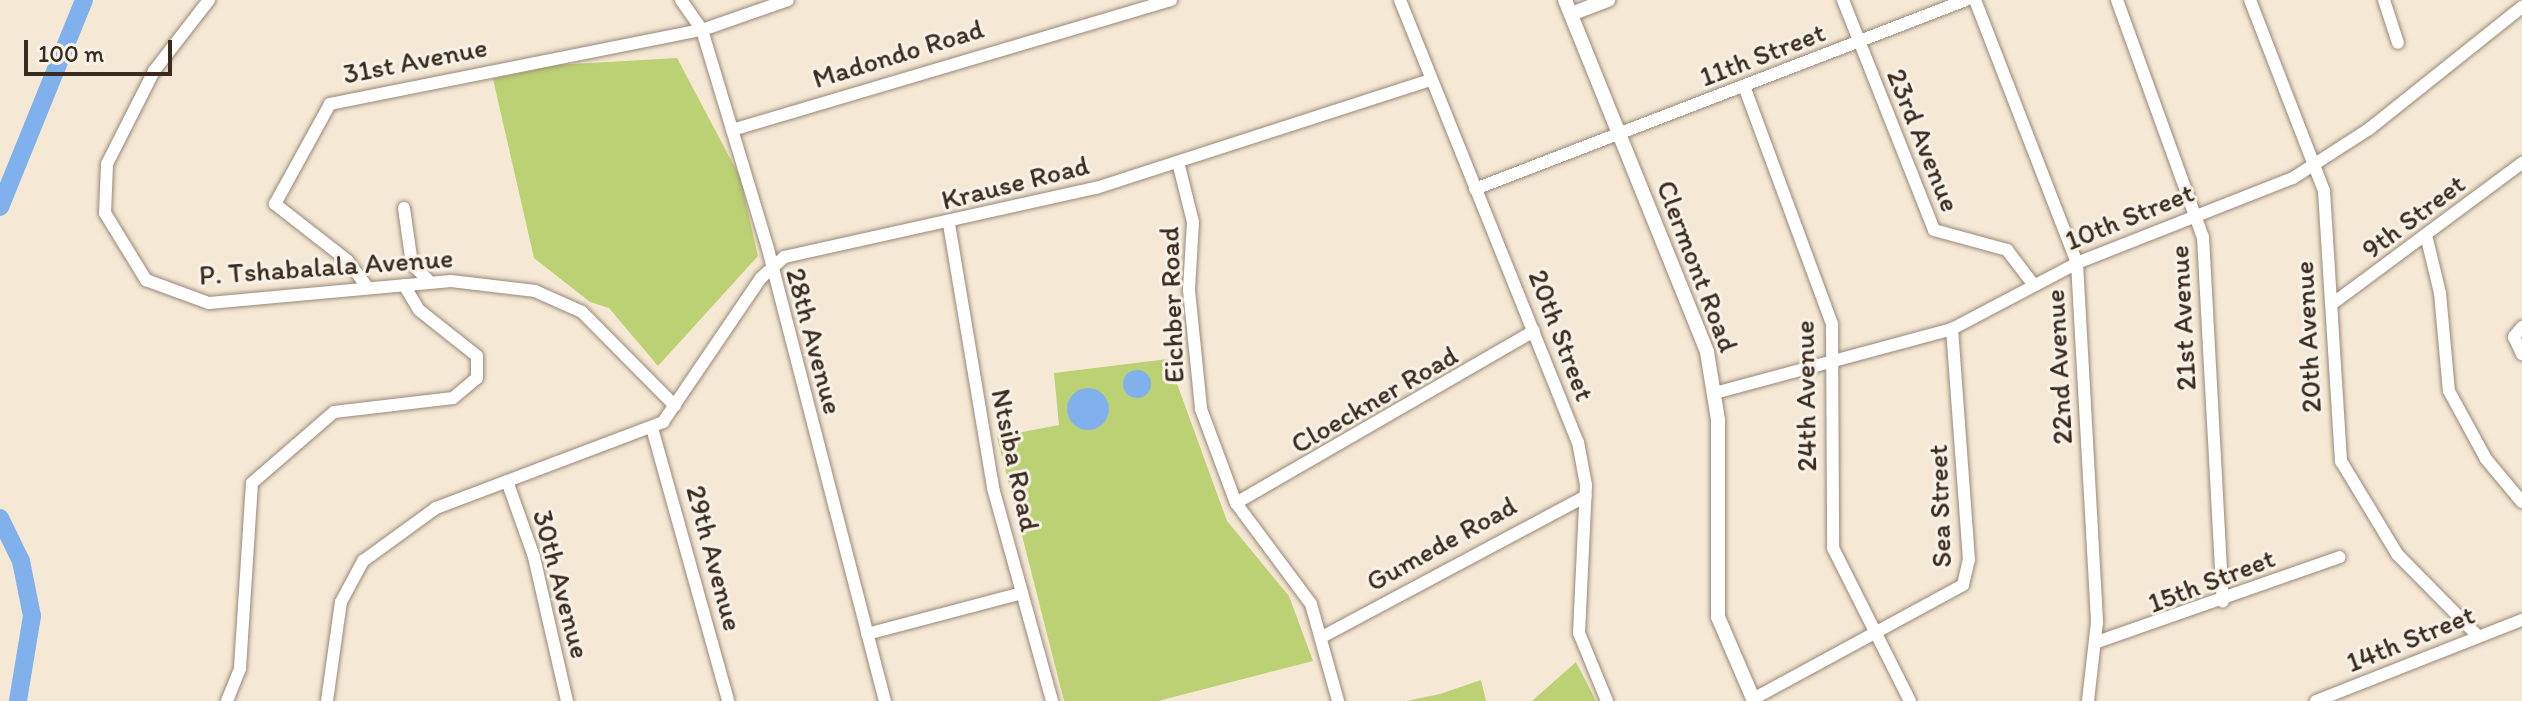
<!DOCTYPE html>
<html>
<head>
<meta charset="utf-8">
<style>
  body { margin:0 }
  #map { position:relative; width:2522px; height:701px; overflow:hidden; background:#f5e8d4; font-family:Itim,sans-serif }
  div>[style] { position:absolute }
  .green>* { inset:0; background:#bcd074 }
  .water>* { inset:0; background:#81b1ec }
  .round { border-radius:50% }
  .river>* { height:18px; margin:-9px; padding:0 9px; transform-origin:9px; border-radius:9px; background:#81b1ec }
  .roads { filter:drop-shadow(0 0 2px #988979) drop-shadow(0 0 2px #988979) }
  .minor>* { height:12px; margin:-6px; padding:0 6px; transform-origin:6px; border-radius:6px; background:#fff }
  .tertiary>* { height:14px; margin:-7px; padding:0 7px; transform-origin:7px; border-radius:7px; background:#fff }
  span { translate:-50% -50%; white-space:nowrap; text-align:center; line-height:1.15; -webkit-text-stroke:6px #f7f3e8; paint-order:stroke }
  .street-label { font-size:28px; color:#3b2a1e }
  .scale { position:absolute; left:24px; top:40px; width:148px; height:36px; box-sizing:border-box; border:4px solid #3b2a1e; border-top:0; padding-left:10px; font-size:24px; line-height:28px; white-space:nowrap; color:#3b2a1e; -webkit-text-stroke:6px #f7f3e8; paint-order:stroke }
</style>
</head>
<body>
<div id="map">
  <div class="green">
    <div style="clip-path:polygon(677px 58px,740px 177px,758px 256px,658px 366px,609px 308px,590px 302px,534px 258px,493px 79px,556px 65px)"></div>
    <div style="clip-path:polygon(1168px 359px,1227px 521px,1289px 596px,1313px 661px,1158px 701px,1064px 701px,997px 437px,1059px 425px,1054px 373px)"></div>
    <div style="clip-path:polygon(1576px 662px,1596px 701px,1532px 701px)"></div>
    <div style="clip-path:polygon(1481px 680px,1486px 701px,1406px 701px,1440px 694px)"></div>
  </div>
  <div class="water">
    <div class="round" style="left:1123px;top:370px;width:28px;height:28px"></div>
    <div class="round" style="left:1067px;top:388px;width:42px;height:42px"></div>
  </div>
  <div class="river">
    <div style="left:0;top:207px;width:223px;rotate:-67.9deg"></div>
    <div style="left:0;top:518px;width:48px;rotate:64deg"></div>
    <div style="left:21px;top:561px;width:56px;rotate:78.7deg"></div>
    <div style="left:32px;top:616px;width:86px;rotate:99.4deg"></div>
  </div>
  <div class="roads">
    <div class="minor">
      <div style="left:209px;top:0;width:90px;rotate:127.8deg"></div>
      <div style="left:154px;top:71px;width:104px;rotate:116.8deg"></div>
      <div style="left:107px;top:164px;width:49px;rotate:92.3deg"></div>
      <div style="left:105px;top:213px;width:79px;rotate:58.5deg"></div>
      <div style="left:146px;top:280px;width:67px;rotate:20.1deg"></div>
      <div style="left:209px;top:303px;width:243px;rotate:-5.2deg"></div>
      <div style="left:451px;top:281px;width:85px;rotate:6.8deg"></div>
      <div style="left:535px;top:291px;width:51px;rotate:24.1deg"></div>
      <div style="left:582px;top:312px;width:132px;rotate:45.3deg"></div>
      <div style="left:681px;top:0;width:37px;rotate:55deg"></div>
      <div style="left:702px;top:30px;width:229px;rotate:73.2deg"></div>
      <div style="left:768px;top:249px;width:467px;rotate:75.5deg"></div>
      <div style="left:1400px;top:0;width:476px;rotate:68.1deg"></div>
      <div style="left:1578px;top:442px;width:44px;rotate:79.5deg"></div>
      <div style="left:1586px;top:485px;width:148px;rotate:92.7deg"></div>
      <div style="left:1579px;top:633px;width:74px;rotate:67.6deg"></div>
      <div style="left:1843px;top:0;width:247px;rotate:68.4deg"></div>
      <div style="left:1934px;top:230px;width:76px;rotate:15.3deg"></div>
      <div style="left:2007px;top:250px;width:43px;rotate:52.6deg"></div>
      <div style="left:1975px;top:0;width:282px;rotate:68.8deg"></div>
      <div style="left:2077px;top:263px;width:360px;rotate:86.8deg"></div>
      <div style="left:2097px;top:622px;width:80px;rotate:96.5deg"></div>
      <div style="left:2117px;top:0;width:252px;rotate:70.1deg"></div>
      <div style="left:2203px;top:237px;width:365px;rotate:86.9deg"></div>
      <div style="left:2250px;top:0;width:205px;rotate:68.8deg"></div>
      <div style="left:2324px;top:191px;width:271px;rotate:86.4deg"></div>
      <div style="left:2341px;top:461px;width:109px;rotate:58.9deg"></div>
      <div style="left:2397px;top:554px;width:115px;rotate:45.4deg"></div>
      <div style="left:2384px;top:0;width:45px;rotate:72deg"></div>
      <div style="left:1744px;top:86px;width:254px;rotate:69.7deg"></div>
      <div style="left:1832px;top:324px;width:224px;rotate:89.7deg"></div>
      <div style="left:1833px;top:548px;width:171px;rotate:63.3deg"></div>
      <div style="left:732px;top:130px;width:458px;rotate:-16.5deg"></div>
      <div style="left:1178px;top:162px;width:62px;rotate:76deg"></div>
      <div style="left:1193px;top:222px;width:68px;rotate:93.4deg"></div>
      <div style="left:1189px;top:290px;width:120px;rotate:84.2deg"></div>
      <div style="left:1201px;top:409px;width:100px;rotate:69.6deg"></div>
      <div style="left:1236px;top:503px;width:126px;rotate:53.4deg"></div>
      <div style="left:1311px;top:604px;width:101px;rotate:74.4deg"></div>
      <div style="left:1475px;top:189px;width:526px;rotate:-21.05deg"></div>
      <div style="left:404px;top:208px;width:57px;rotate:81.9deg"></div>
      <div style="left:412px;top:264px;width:25px;rotate:45deg"></div>
      <div style="left:949px;top:224px;width:268px;rotate:80.5deg"></div>
      <div style="left:993px;top:488px;width:221px;rotate:74.5deg"></div>
      <div style="left:2427px;top:239px;width:56px;rotate:76.5deg"></div>
      <div style="left:2440px;top:293px;width:98px;rotate:84.8deg"></div>
      <div style="left:2449px;top:391px;width:77px;rotate:61.4deg"></div>
      <div style="left:2486px;top:459px;width:56px;rotate:50.1deg"></div>
      <div style="left:368px;top:288px;width:34px;rotate:-127deg"></div>
      <div style="left:348px;top:261px;width:93px;rotate:-142deg"></div>
      <div style="left:275px;top:204px;width:114px;rotate:-61.2deg"></div>
      <div style="left:330px;top:104px;width:379px;rotate:-11.3deg"></div>
      <div style="left:702px;top:30px;width:91px;rotate:-19.2deg"></div>
      <div style="left:2332px;top:304px;width:237px;rotate:-36.6deg"></div>
      <div style="left:2522px;top:327px;width:13px;rotate:129deg"></div>
      <div style="left:2514px;top:337px;width:19px;rotate:65deg"></div>
      <div style="left:1715px;top:393px;width:245px;rotate:-15.1deg"></div>
      <div style="left:1952px;top:329px;width:141px;rotate:-27.8deg"></div>
      <div style="left:2077px;top:263px;width:232px;rotate:-21.5deg"></div>
      <div style="left:2293px;top:178px;width:90px;rotate:-32.8deg"></div>
      <div style="left:2369px;top:129px;width:196px;rotate:-38.6deg"></div>
      <div style="left:652px;top:428px;width:283px;rotate:74.4deg"></div>
      <div style="left:507px;top:481px;width:81px;rotate:70.4deg"></div>
      <div style="left:534px;top:557px;width:148px;rotate:77.1deg"></div>
      <div style="left:1236px;top:503px;width:344px;rotate:-30deg"></div>
      <div style="left:867px;top:634px;width:160px;rotate:-14.8deg"></div>
      <div style="left:1322px;top:637px;width:299px;rotate:-28.1deg"></div>
      <div style="left:2097px;top:642px;width:257px;rotate:-19.3deg"></div>
      <div style="left:1753px;top:699px;width:239px;rotate:-28.5deg"></div>
      <div style="left:1963px;top:585px;width:26px;rotate:-77deg"></div>
      <div style="left:1969px;top:560px;width:232px;rotate:-94.2deg"></div>
      <div style="left:227px;top:701px;width:35px;rotate:-68deg"></div>
      <div style="left:240px;top:668px;width:185px;rotate:-86.3deg"></div>
      <div style="left:252px;top:483px;width:108px;rotate:-40.9deg"></div>
      <div style="left:334px;top:412px;width:120px;rotate:-6.7deg"></div>
      <div style="left:453px;top:398px;width:31px;rotate:-40deg"></div>
      <div style="left:477px;top:378px;width:22px;rotate:-90deg"></div>
      <div style="left:477px;top:356px;width:74px;rotate:-141.6deg"></div>
      <div style="left:419px;top:310px;width:29px;rotate:-121deg"></div>
      <div style="left:327px;top:701px;width:100px;rotate:-82deg"></div>
      <div style="left:341px;top:602px;width:47px;rotate:-61.8deg"></div>
      <div style="left:363px;top:561px;width:90px;rotate:-36deg"></div>
      <div style="left:436px;top:508px;width:243px;rotate:-20.7deg"></div>
      <div style="left:663px;top:422px;width:174px;rotate:-55.8deg"></div>
      <div style="left:761px;top:278px;width:31px;rotate:-42deg"></div>
      <div style="left:784px;top:257px;width:320px;rotate:-12.5deg"></div>
      <div style="left:1096px;top:188px;width:351px;rotate:-17.9deg"></div>
      <div style="left:2316px;top:701px;width:221px;rotate:-21.5deg"></div>
    </div>
    <div class="tertiary">
      <div style="left:1565px;top:0;width:380px;rotate:68deg"></div>
      <div style="left:1707px;top:352px;width:69px;rotate:80.8deg"></div>
      <div style="left:1718px;top:420px;width:197px;rotate:90deg"></div>
      <div style="left:1718px;top:617px;width:91px;rotate:66.8deg"></div>
      <div style="left:1571px;top:14px;width:40px;rotate:-21deg"></div>
    </div>
  </div>
  <div class="street-label">
    <span style="left:898px;top:53px;rotate:-17deg">Madondo Road</span>
    <span style="left:1762px;top:54px;rotate:-21deg">11th Street</span>
    <span style="left:415px;top:60px;rotate:-11deg">31st Avenue</span>
    <span style="left:1924px;top:140px;rotate:68deg">23rd Avenue</span>
    <span style="left:1015px;top:182px;rotate:-14deg">Krause Road</span>
    <span style="left:2129px;top:216px;rotate:-22deg">10th Street</span>
    <span style="left:2413px;top:216px;rotate:-37deg">9th Street</span>
    <span style="left:326px;top:266px;rotate:-4deg">P. Tshabalala Avenue</span>
    <span style="left:1698px;top:266px;rotate:69deg">Clermont Road</span>
    <span style="left:1171px;top:305px;rotate:-92deg">Eichber Road</span>
    <span style="left:2182px;top:318px;rotate:-93deg">21st Avenue</span>
    <span style="left:1562px;top:335px;rotate:69deg">20th Street</span>
    <span style="left:2307px;top:337px;rotate:-93deg">20th Avenue</span>
    <span style="left:815px;top:341px;rotate:75deg">28th Avenue</span>
    <span style="left:2058px;top:367px;rotate:-93deg">22nd Avenue</span>
    <span style="left:1805px;top:396px;rotate:-91deg">24th Avenue</span>
    <span style="left:1374px;top:399px;rotate:-30deg">Cloeckner Road</span>
    <span style="left:1016px;top:460px;rotate:78deg">Ntsiba Road</span>
    <span style="left:1939px;top:506px;rotate:-92deg">Sea Street</span>
    <span style="left:1441px;top:543px;rotate:-29deg">Gumede Road</span>
    <span style="left:715px;top:558px;rotate:75deg">29th Avenue</span>
    <span style="left:2211px;top:580px;rotate:-21deg">15th Street</span>
    <span style="left:562px;top:584px;rotate:75deg">30th Avenue</span>
    <span style="left:2410px;top:638px;rotate:-22deg">14th Street</span>
  </div>
  <div class="scale">100 m</div>
</div>
</body>
</html>
